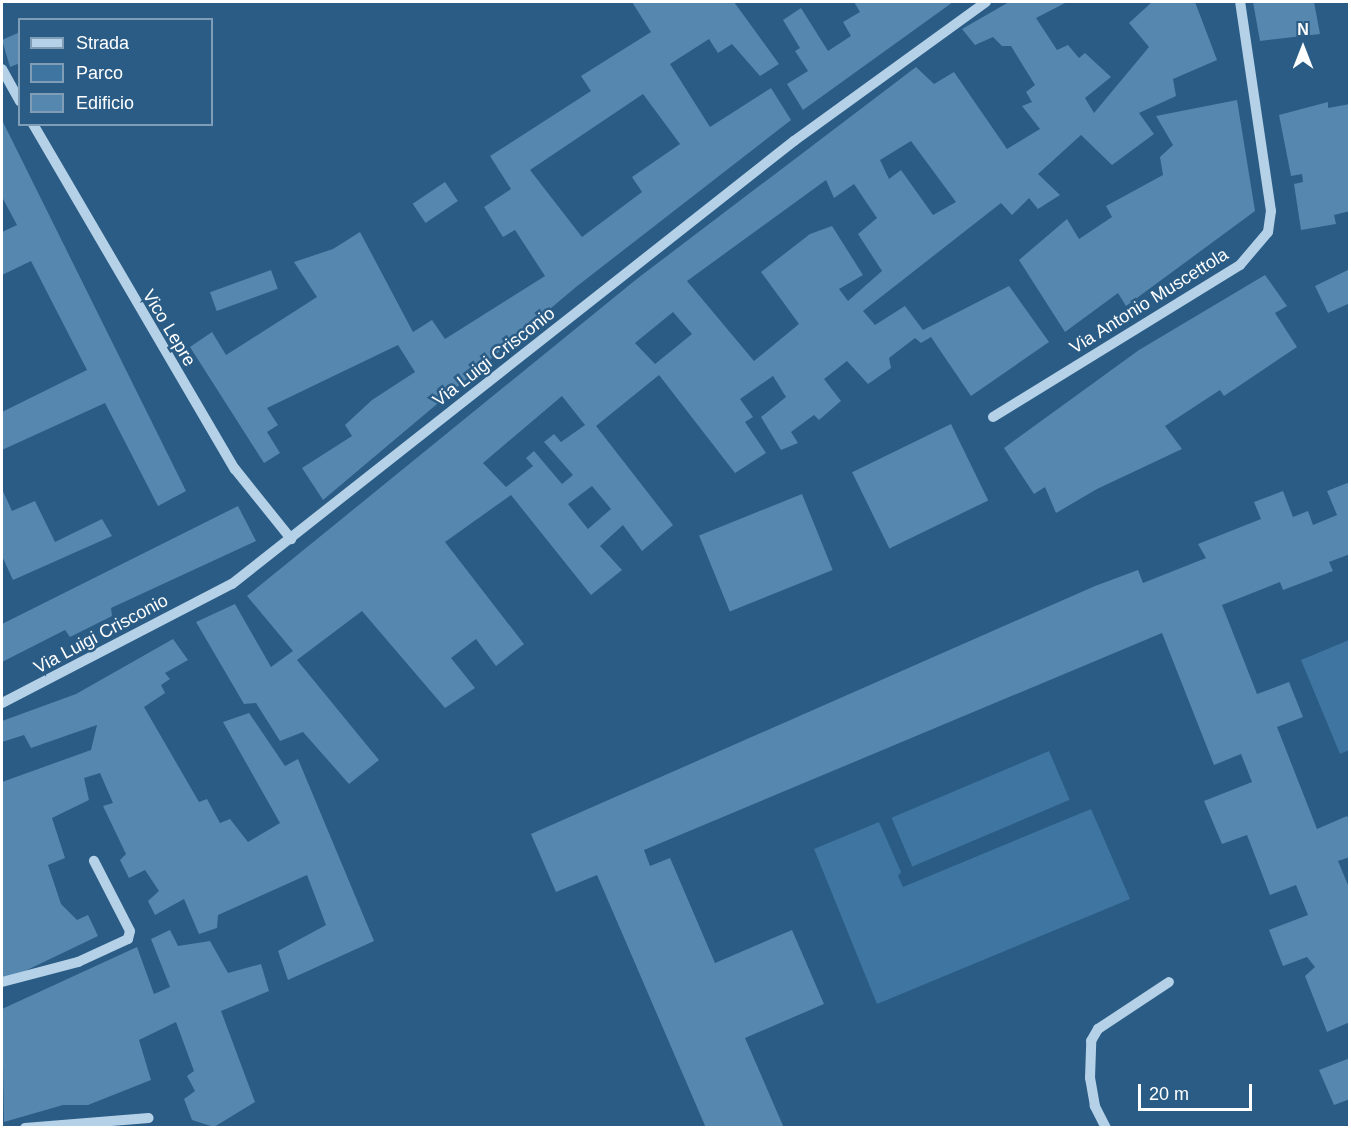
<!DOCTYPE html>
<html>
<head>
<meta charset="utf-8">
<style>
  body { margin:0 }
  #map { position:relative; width:1351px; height:1129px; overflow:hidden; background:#2a5c85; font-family:Helvetica,sans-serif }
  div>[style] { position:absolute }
  .green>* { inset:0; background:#3f76a1; transform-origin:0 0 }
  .building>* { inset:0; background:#5687ae; transform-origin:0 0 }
  .minor>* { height:10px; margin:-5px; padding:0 5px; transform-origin:5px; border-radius:5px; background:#b5d1e7 }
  span { translate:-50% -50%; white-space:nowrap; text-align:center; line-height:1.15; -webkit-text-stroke:5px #2a5c85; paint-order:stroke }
  .street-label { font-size:18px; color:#fff }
  .frame { position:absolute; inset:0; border:3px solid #fff; pointer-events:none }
  .legend { position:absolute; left:18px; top:18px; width:195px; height:108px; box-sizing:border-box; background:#2a5c85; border:2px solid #7f9db6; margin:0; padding:8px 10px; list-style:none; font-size:18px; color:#fff }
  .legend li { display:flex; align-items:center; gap:12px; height:30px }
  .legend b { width:30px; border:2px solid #7f9db6 }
  .north { position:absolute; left:1273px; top:18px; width:60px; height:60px; -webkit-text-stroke:4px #2a5c85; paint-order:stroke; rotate:0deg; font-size:16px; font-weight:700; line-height:24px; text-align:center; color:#fff }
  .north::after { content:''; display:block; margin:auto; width:21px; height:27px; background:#fff; clip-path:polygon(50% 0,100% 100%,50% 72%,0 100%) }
  .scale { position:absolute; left:1138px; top:1084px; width:114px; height:27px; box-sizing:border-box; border:3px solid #fff; border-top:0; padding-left:8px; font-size:18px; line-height:21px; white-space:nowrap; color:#fff; -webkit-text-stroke:4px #2a5c85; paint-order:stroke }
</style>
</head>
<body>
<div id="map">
  <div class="green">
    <div style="clip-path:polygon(1349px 640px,1349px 750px,1340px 754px,1301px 660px)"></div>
    <div style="left:1049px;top:751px;width:53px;height:171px;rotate:67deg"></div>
    <div style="clip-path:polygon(1091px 809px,1130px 899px,877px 1004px,814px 849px,879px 822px,901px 872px,898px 876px,903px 887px)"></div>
  </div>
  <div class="building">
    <div style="clip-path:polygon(evenodd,632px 2px,734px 2px,779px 64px,760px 76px,732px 44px,718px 53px,709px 39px,670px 64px,710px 127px,771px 88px,791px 120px,576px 287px,323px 500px,302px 468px,352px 436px,345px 425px,372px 400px,415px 372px,398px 345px,267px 408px,278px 425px,267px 432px,280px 453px,264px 463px,190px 347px,212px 332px,226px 355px,317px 297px,294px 262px,333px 249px,360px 232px,413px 332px,432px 320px,445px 339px,545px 276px,515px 230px,503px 237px,484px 207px,511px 189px,490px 156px,591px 91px,581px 76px,651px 32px,632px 2px,643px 94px,680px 144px,632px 177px,642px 192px,582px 237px,530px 170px,643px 94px)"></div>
    <div style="clip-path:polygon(854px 2px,953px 2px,803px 110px,787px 84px,808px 71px,795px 51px,800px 48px,783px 20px,801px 8px,828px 51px,851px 36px,843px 22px,860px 12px)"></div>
    <div style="clip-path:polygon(evenodd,1009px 2px,1067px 2px,1036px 18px,1057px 50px,1068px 45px,1079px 58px,1085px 53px,1111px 77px,1085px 98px,1094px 113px,1149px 47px,1129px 23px,1152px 2px,1195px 2px,1217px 60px,1173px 79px,1176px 96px,1139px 113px,1154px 134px,1112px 165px,1081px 135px,1038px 174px,1060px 195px,1038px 209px,1029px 198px,1012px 215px,1001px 203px,863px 311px,875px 325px,905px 306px,923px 330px,1009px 286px,1049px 342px,971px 396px,931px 337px,921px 343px,915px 338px,889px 358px,891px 368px,868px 384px,847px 361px,824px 379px,841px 401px,819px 420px,814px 415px,791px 432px,798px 443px,781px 450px,761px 417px,786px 397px,773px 376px,740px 399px,753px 417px,745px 422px,766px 453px,735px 473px,659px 375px,596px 426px,673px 525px,642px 551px,623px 525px,600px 546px,622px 570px,591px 595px,511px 495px,445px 542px,524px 644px,496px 666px,476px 639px,451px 658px,475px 688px,445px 708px,362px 611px,297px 660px,379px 760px,349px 784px,303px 732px,280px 741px,256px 703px,244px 704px,196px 622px,235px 604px,271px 667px,293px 651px,247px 596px,638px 278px,916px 67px,934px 84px,954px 72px,1007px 149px,1040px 129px,1022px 106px,1032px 102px,1026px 92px,1035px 85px,1011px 46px,1002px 46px,993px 37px,975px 45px,962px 29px,1009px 2px,911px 141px,956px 202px,933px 215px,901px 170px,889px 179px,880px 160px,911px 141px,1009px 2px,826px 180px,834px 198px,854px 184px,877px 218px,858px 234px,882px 271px,848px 301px,839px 289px,863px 275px,832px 226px,810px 234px,761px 272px,799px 324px,754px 361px,687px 281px,826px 180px,1009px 2px,673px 312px,692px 334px,655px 364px,635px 343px,673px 312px,1009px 2px,562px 396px,585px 425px,561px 442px,554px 434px,544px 442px,573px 475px,562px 484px,534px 451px,526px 458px,533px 466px,506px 487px,483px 463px,562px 396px,1009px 2px,592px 486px,611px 509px,588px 529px,568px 504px,592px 486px)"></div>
    <div style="clip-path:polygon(1253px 2px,1314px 2px,1320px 34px,1260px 41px)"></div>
    <div style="clip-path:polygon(20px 32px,20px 63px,10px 67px,2px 40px)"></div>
    <div style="clip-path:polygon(1237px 100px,1255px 211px,1126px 306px,1118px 293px,1065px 332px,1019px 260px,1067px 219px,1079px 239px,1112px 217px,1106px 206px,1163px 175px,1160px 157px,1173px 145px,1156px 116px)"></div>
    <div style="clip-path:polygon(1328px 102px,1328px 108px,1350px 104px,1350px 211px,1334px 215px,1336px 224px,1301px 230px,1294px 184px,1303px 182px,1302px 174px,1291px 176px,1279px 115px)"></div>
    <div style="clip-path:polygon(2px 120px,186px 491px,158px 506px,105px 403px,2px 450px,2px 412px,87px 370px,31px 261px,2px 275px,2px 232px,17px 225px,2px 197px)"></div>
    <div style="left:445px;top:182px;width:23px;height:39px;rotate:56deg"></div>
    <div style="clip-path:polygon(1350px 269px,1350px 303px,1328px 313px,1315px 286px)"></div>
    <div style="left:271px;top:270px;width:20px;height:65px;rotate:70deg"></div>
    <div style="clip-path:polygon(1265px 275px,1287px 306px,1275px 313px,1297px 347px,1224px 396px,1220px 390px,1165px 426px,1182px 449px,1097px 489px,1056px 513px,1045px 487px,1034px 494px,1004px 448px,1139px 350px)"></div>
    <div style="left:951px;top:424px;width:85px;height:110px;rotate:64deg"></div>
    <div style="clip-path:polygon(1350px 482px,1350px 554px,1329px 562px,1333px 571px,1283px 590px,1280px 582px,1222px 605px,1257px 694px,1289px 682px,1303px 717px,1277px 727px,1317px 829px,1347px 816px,1350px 822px,1350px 857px,1338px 861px,1350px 890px,1350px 1022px,1327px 1032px,1305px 976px,1315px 967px,1307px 957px,1283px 966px,1269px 930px,1308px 915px,1296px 885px,1270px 895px,1247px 835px,1222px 844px,1204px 801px,1252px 782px,1241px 754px,1214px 765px,1162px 633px,644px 850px,650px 866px,670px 858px,715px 963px,792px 930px,824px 1004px,745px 1038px,784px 1128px,706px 1128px,597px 875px,556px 892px,531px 834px,1095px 586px,1138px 570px,1143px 583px,1206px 558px,1198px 544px,1261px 519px,1254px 502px,1283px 491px,1293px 517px,1308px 511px,1313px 525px,1337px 515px,1327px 491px)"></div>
    <div style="clip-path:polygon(2px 489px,12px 511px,35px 501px,55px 542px,102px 519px,112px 536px,13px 580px,2px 556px)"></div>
    <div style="left:802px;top:494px;width:82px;height:111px;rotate:68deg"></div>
    <div style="clip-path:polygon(238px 506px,256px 541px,111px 608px,112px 616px,70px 637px,65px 630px,2px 662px,2px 624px)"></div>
    <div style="clip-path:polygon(173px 639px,188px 660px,165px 673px,170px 679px,161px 685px,165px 693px,144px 707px,199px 802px,207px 799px,220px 823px,230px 819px,248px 842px,280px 823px,223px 722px,249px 713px,285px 766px,298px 759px,374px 941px,288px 980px,278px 951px,326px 925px,307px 875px,218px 915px,217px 928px,199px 934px,184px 899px,155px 915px,148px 901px,159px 891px,145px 870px,129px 878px,120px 860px,126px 854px,103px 806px,113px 803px,100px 773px,84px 778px,89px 800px,52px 818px,65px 858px,48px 865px,61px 904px,77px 920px,88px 915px,98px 936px,2px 982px,2px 782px,91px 750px,97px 725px,31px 748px,24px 735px,2px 742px,2px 721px,76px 694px)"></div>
    <div style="clip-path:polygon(170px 930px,178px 946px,210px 941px,228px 973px,261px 964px,269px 991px,221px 1011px,255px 1102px,214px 1127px,192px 1120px,184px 1099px,195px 1091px,187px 1076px,194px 1071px,176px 1022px,139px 1040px,151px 1080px,88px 1105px,63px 1105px,4px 1122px,2px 1009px,137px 947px,154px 994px,170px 987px,151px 939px)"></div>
    <div style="clip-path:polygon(1350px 1058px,1350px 1099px,1334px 1105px,1319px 1070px)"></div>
  </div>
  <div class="minor">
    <div style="left:2px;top:69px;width:37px;rotate:61deg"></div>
    <div style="left:33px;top:124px;width:400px;rotate:59.7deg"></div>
    <div style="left:235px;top:469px;width:90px;rotate:51.3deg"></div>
    <div style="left:993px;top:417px;width:290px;rotate:-31.6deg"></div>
    <div style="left:1240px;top:265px;width:43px;rotate:-49.7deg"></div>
    <div style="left:1268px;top:232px;width:21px;rotate:-82deg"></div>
    <div style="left:1271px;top:211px;width:211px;rotate:-98.4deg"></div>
    <div style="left:2px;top:703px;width:259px;rotate:-27.4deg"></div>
    <div style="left:232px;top:584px;width:716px;rotate:-38.25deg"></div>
    <div style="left:794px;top:141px;width:237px;rotate:-35.9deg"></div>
    <div style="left:2px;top:982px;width:79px;rotate:-14.7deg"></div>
    <div style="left:78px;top:962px;width:55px;rotate:-24.7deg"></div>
    <div style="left:128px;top:939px;width:8px;rotate:-76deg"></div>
    <div style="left:130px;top:931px;width:79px;rotate:-117.2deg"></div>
    <div style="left:25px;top:1128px;width:124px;rotate:-4.6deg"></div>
    <div style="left:1106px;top:1128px;width:25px;rotate:-117deg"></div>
    <div style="left:1095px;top:1106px;width:28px;rotate:-100deg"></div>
    <div style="left:1090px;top:1078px;width:37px;rotate:-88deg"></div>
    <div style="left:1091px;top:1041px;width:14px;rotate:-60deg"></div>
    <div style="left:1098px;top:1029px;width:85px;rotate:-33.5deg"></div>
  </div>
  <div class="street-label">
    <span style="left:1149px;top:301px;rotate:-32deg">Via Antonio Muscettola</span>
    <span style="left:169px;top:328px;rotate:59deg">Vico Lepre</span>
    <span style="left:494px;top:357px;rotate:-38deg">Via Luigi Crisconio</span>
    <span style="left:101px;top:634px;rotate:-28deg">Via Luigi Crisconio</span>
  </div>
  <div class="frame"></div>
  <ul class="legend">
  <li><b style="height:8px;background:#b5d1e7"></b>Strada</li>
  <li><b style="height:16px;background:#3f76a1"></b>Parco</li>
  <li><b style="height:16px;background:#5687ae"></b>Edificio</li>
  </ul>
  <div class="north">N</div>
  <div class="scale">20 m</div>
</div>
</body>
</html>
